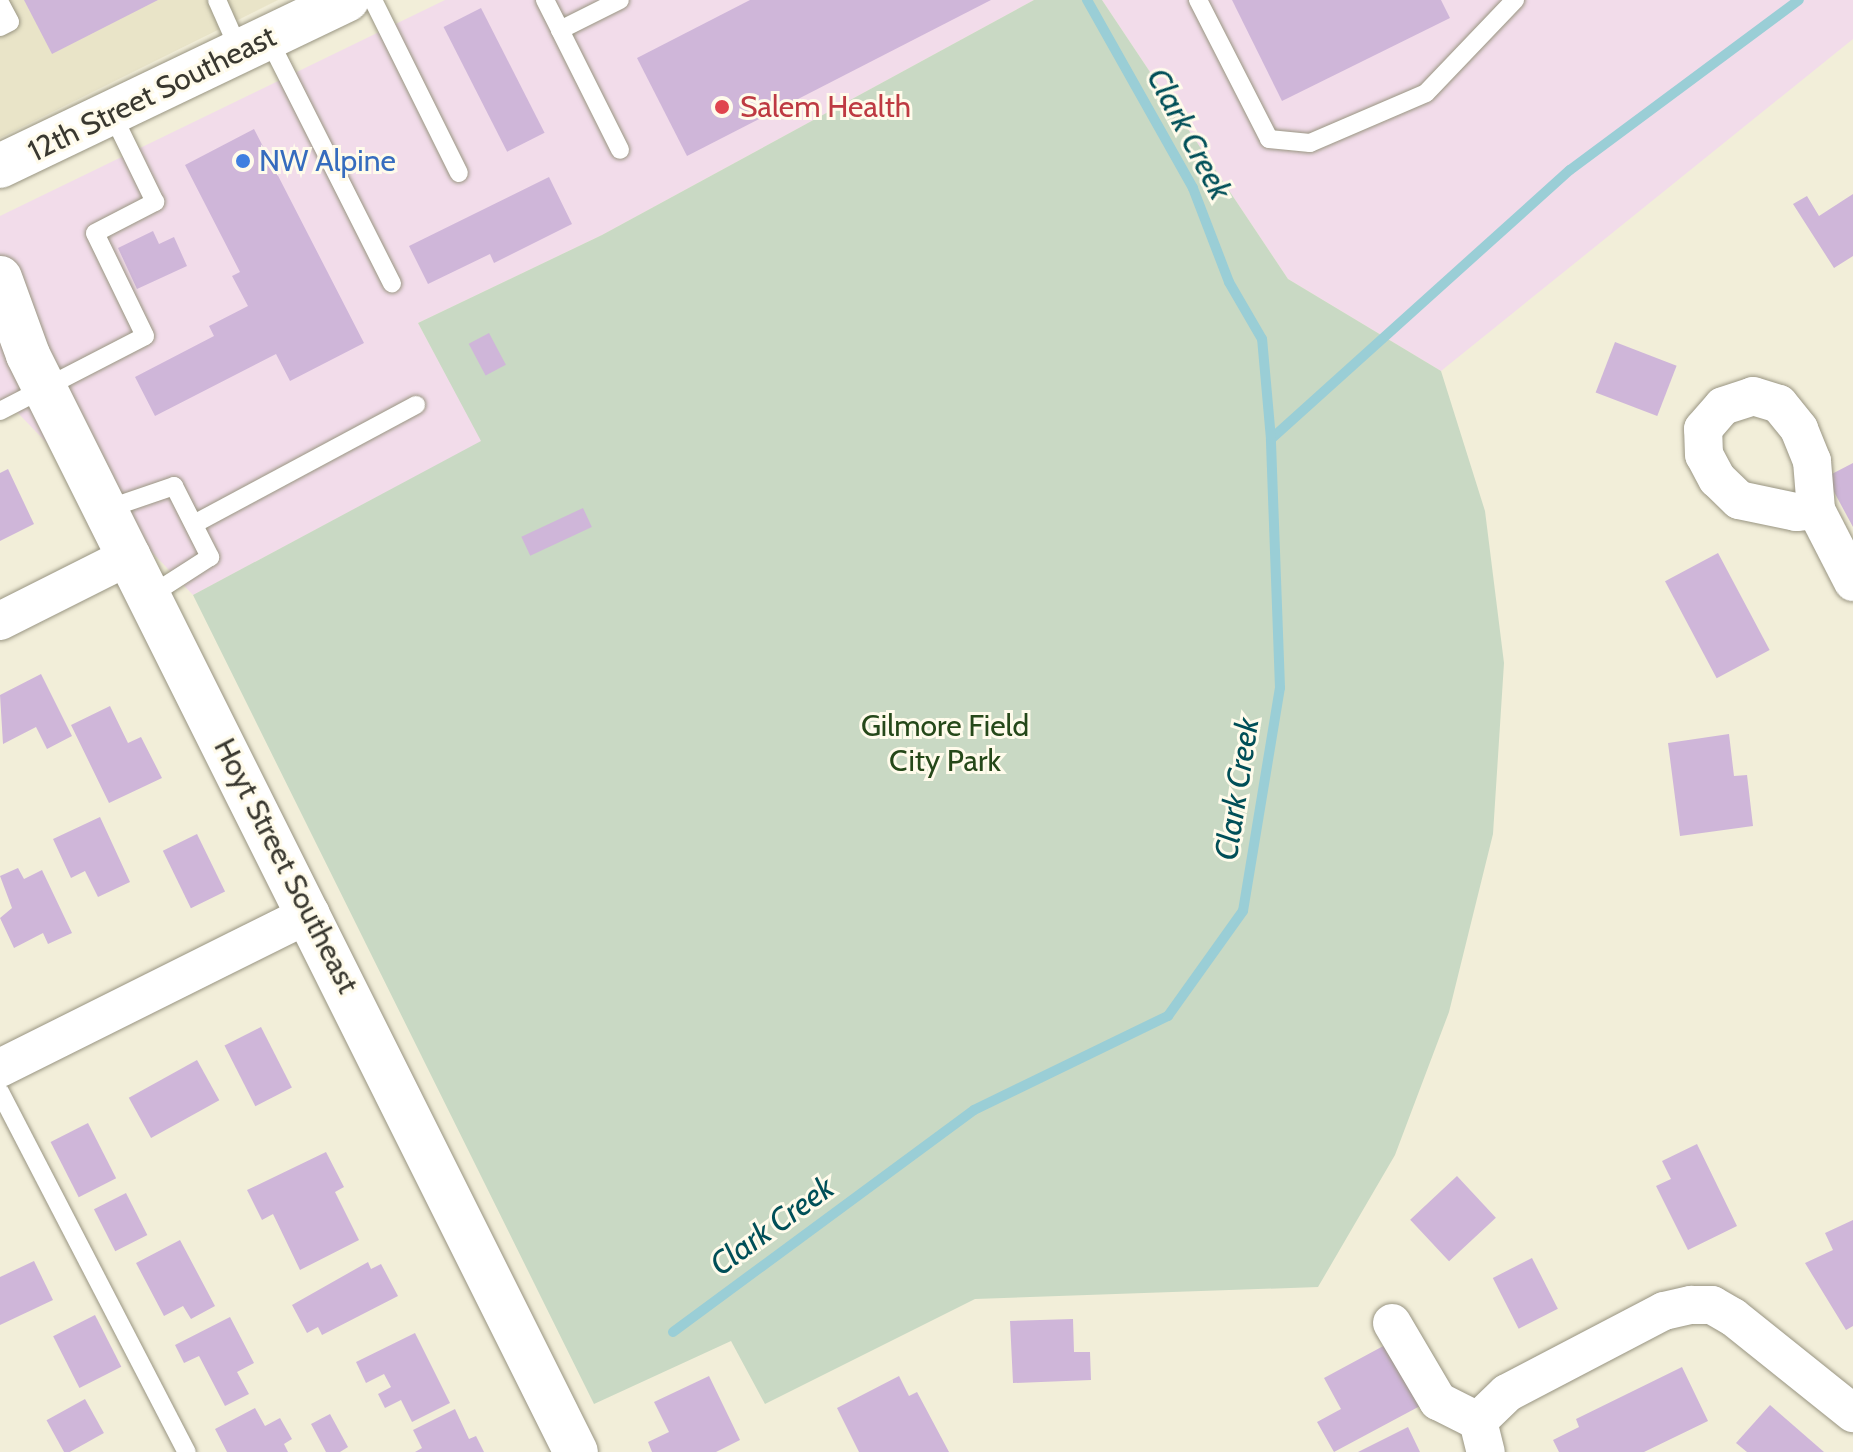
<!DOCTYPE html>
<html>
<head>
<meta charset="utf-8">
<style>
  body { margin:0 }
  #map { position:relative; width:1853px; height:1452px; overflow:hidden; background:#f2eed9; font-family:Cabin,sans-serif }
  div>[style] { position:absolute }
  .commercial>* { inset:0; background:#f2dcea }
  .built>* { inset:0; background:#e9e4c8 }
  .green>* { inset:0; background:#c9d9c4 }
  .stream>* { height:10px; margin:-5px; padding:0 5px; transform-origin:5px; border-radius:5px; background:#9aced6 }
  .building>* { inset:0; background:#cfb6d9; transform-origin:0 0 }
  .roads { filter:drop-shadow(0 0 2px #999582) drop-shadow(0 0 2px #999582) }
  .lane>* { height:18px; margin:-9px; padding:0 9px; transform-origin:9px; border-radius:9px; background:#fff }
  .street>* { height:38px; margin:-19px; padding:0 19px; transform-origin:19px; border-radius:19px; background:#fff }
  .secondary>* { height:44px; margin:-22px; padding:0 22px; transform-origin:22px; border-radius:22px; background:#fff }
  .dots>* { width:22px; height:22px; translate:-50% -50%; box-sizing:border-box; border:4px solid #fffbeb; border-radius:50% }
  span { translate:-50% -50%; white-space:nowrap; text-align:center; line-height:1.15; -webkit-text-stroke:6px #fffbeb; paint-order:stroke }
  .street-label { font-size:30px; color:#393830 }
  .health-label { font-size:30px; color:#be3a42 }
  .left { translate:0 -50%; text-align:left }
  .shop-label { font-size:30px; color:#366cbe }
  .park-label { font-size:30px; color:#254819 }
  .water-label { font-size:32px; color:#004f58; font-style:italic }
</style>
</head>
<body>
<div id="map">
  <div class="commercial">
    <div style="clip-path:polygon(445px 0,1034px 0,602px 235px,418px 323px,482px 441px,193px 595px,17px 412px,0 420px,0 216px)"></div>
    <div style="clip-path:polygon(1102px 0,1853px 0,1853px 39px,1441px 371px,1288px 279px)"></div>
  </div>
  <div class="built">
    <div style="clip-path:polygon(0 0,278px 0,0 138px)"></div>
  </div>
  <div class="green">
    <div style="clip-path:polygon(1034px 0,1102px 0,1288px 279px,1441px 371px,1485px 511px,1504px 663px,1493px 834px,1449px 1012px,1395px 1155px,1318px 1287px,975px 1299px,765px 1404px,731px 1341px,594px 1404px,193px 595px,481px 441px,418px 323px,602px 235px)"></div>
  </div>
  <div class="stream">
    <div style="left:1271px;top:439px;width:402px;rotate:-42deg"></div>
    <div style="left:1570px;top:170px;width:285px;rotate:-36.6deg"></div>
    <div style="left:673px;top:1332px;width:374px;rotate:-36.4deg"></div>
    <div style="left:974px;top:1110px;width:216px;rotate:-25.9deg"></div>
    <div style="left:1168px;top:1016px;width:129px;rotate:-54.5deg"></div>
    <div style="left:1243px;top:911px;width:226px;rotate:-80.6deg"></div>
    <div style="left:1280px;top:688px;width:249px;rotate:-92.1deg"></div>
    <div style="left:1271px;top:439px;width:100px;rotate:-95.1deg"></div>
    <div style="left:1262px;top:339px;width:66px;rotate:-120.1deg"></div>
    <div style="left:1229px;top:282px;width:101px;rotate:-111deg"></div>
    <div style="left:1193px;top:188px;width:216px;rotate:-119.4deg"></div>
  </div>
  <div class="building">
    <div style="clip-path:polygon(24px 0,158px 0,52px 54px)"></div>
    <div style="clip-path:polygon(750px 0,991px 0,687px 156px,637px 58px)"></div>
    <div style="clip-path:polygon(1232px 0,1441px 0,1450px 18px,1282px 101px)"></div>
    <div style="left:481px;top:8px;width:140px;height:42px;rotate:63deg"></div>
    <div style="clip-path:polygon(254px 129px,364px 343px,290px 381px,276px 354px,155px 416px,135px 377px,214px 336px,209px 326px,248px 306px,232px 276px,240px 272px,185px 165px)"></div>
    <div style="clip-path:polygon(549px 177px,572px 224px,494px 263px,490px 254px,428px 284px,409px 246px)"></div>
    <div style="clip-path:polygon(1853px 194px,1853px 256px,1834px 268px,1793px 204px,1807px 196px,1819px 216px)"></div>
    <div style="clip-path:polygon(153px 231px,159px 244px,174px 237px,187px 266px,137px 289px,118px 248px)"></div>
    <div style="left:489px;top:333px;width:36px;height:23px;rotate:62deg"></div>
    <div style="left:1615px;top:342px;width:66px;height:54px;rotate:21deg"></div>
    <div style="clip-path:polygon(1853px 463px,1853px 527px,1826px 477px)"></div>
    <div style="clip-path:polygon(8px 469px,34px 524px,0 541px,0 473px)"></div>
    <div style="left:583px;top:508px;width:21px;height:68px;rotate:65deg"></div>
    <div style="left:1718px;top:553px;width:110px;height:60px;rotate:62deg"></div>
    <div style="clip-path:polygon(41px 674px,72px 736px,47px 749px,36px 727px,3px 744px,0 695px)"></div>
    <div style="clip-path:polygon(110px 706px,128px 743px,141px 737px,162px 778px,109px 803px,71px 725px)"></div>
    <div style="clip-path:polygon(1729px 734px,1734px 776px,1747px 775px,1753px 826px,1680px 836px,1668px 743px)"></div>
    <div style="clip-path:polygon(100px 817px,130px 882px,98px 897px,85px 871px,71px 878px,53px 839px)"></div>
    <div style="left:197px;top:834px;width:64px;height:38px;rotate:64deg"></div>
    <div style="clip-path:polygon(18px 868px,24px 879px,42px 870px,72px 933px,48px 944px,43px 933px,14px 948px,0 918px,12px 908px,0 876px)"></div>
    <div style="left:261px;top:1027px;width:68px;height:41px;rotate:63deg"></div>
    <div style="left:197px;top:1060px;width:46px;height:78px;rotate:61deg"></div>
    <div style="left:88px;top:1123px;width:62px;height:42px;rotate:63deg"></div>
    <div style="clip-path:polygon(1697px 1144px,1737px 1226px,1688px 1250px,1656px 1186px,1671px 1179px,1662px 1161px)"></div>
    <div style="clip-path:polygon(326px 1152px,344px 1187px,335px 1192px,359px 1240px,300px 1270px,273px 1214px,262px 1220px,247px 1190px)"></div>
    <div style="left:1457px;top:1176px;width:57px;height:64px;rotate:47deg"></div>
    <div style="left:126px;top:1193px;width:47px;height:36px;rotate:63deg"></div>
    <div style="clip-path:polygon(1853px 1220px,1853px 1326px,1846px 1330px,1805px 1263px,1833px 1250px,1825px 1233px)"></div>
    <div style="clip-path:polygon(180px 1240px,215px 1306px,191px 1319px,183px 1306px,164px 1316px,136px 1263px)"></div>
    <div style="left:1532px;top:1258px;width:57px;height:44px;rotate:63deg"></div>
    <div style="clip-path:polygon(34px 1261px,53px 1300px,0 1325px,0 1277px)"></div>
    <div style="clip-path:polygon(368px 1262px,371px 1269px,381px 1264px,398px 1296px,322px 1335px,318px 1327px,307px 1333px,292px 1305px)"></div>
    <div style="left:95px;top:1315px;width:58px;height:47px;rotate:63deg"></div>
    <div style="clip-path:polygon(230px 1317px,254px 1363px,237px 1372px,249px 1394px,225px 1406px,199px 1356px,184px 1363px,175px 1345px)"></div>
    <div style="clip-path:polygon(1073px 1319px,1074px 1352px,1090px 1352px,1091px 1380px,1013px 1383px,1010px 1321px)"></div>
    <div style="clip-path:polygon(415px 1333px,450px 1403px,412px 1422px,401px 1400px,385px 1408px,378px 1394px,391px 1387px,384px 1374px,366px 1383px,356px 1362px)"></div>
    <div style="clip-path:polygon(1387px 1344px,1420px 1406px,1334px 1452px,1317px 1422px,1341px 1409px,1324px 1378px)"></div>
    <div style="clip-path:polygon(1682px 1367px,1708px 1421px,1644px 1452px,1559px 1452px,1553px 1440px,1579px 1427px,1576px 1419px)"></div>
    <div style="clip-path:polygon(709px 1376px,740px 1440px,716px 1452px,652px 1452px,648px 1442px,669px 1432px,654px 1402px)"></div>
    <div style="clip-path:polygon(899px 1376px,909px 1396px,917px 1392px,949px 1452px,859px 1452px,837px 1408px)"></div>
    <div style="left:85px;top:1399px;width:39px;height:44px;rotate:61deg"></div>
    <div style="clip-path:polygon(1770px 1405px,1824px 1452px,1747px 1452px,1736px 1443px)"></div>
    <div style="clip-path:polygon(255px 1408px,265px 1426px,280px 1418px,292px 1439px,284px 1444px,288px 1452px,227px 1452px,215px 1429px)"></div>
    <div style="clip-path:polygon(455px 1409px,469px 1439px,476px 1436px,484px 1452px,415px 1452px,422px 1448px,413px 1430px)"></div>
    <div style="clip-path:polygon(330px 1414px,348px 1447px,340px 1452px,326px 1452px,311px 1424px)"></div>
    <div style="clip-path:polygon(1408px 1427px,1420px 1452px,1358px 1452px)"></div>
  </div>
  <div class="roads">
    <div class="lane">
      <div style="left:217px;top:0;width:57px;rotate:66.1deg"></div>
      <div style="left:373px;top:0;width:193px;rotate:63.6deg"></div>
      <div style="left:545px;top:0;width:34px;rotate:63deg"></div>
      <div style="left:560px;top:30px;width:67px;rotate:-26.6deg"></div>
      <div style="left:1198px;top:0;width:156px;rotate:62.9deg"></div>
      <div style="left:1269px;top:139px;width:41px;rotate:5.6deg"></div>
      <div style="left:1310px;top:143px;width:126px;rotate:-23.3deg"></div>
      <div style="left:1426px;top:93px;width:129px;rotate:-46.3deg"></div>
      <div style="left:0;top:3px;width:21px;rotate:62deg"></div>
      <div style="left:10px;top:22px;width:11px;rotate:153deg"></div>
      <div style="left:560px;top:30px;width:134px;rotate:63.4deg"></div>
      <div style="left:268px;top:38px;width:275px;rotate:63.2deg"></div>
      <div style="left:0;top:411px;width:163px;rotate:-27.3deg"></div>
      <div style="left:145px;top:336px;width:114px;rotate:-115.9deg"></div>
      <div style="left:95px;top:233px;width:68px;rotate:-27.3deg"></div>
      <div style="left:155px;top:202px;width:98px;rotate:-116deg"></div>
      <div style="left:107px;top:509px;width:71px;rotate:-18.9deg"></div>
      <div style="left:174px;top:486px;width:80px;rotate:63.1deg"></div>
      <div style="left:210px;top:557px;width:70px;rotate:147.2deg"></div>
      <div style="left:194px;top:524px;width:252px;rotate:-28.2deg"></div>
      <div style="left:0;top:1092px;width:406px;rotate:62.6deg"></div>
    </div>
    <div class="street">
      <div style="left:1816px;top:510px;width:20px;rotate:174deg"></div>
      <div style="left:1796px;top:512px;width:58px;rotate:-168.1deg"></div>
      <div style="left:1739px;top:500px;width:30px;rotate:-136deg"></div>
      <div style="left:1717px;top:479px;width:27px;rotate:-118deg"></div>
      <div style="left:1704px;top:455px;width:26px;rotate:-92deg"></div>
      <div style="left:1703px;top:429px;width:30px;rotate:-49deg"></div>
      <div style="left:1723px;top:406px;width:32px;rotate:-18deg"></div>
      <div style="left:1753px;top:396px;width:27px;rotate:17deg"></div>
      <div style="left:1779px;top:404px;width:32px;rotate:51deg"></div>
      <div style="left:1799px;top:429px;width:35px;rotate:68deg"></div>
      <div style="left:1812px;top:461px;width:49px;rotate:85.3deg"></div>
      <div style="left:1816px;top:510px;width:81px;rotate:62.8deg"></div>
      <div style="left:0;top:621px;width:147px;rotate:-26.7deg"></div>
      <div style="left:0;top:1068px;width:347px;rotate:-26.5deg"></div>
      <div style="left:1392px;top:1323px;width:91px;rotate:59.5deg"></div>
      <div style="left:1438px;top:1401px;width:45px;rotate:26.6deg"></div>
      <div style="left:1478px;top:1421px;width:32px;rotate:76deg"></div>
      <div style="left:1478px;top:1421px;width:40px;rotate:-44deg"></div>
      <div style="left:1507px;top:1393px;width:177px;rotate:-27.6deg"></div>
      <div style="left:1664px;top:1311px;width:28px;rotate:-13deg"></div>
      <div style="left:1691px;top:1305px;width:21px"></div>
      <div style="left:1712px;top:1305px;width:24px;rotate:30deg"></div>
      <div style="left:1733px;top:1317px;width:154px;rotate:38.7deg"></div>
    </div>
    <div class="secondary">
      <div style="left:0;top:166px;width:385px;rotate:-25.6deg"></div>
      <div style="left:0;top:278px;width:82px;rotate:70deg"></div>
      <div style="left:28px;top:355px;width:1226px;rotate:63.46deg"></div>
    </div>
  </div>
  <div class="dots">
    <div style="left:722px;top:107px;background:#e0444e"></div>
    <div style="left:243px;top:161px;background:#3f7fe0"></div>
  </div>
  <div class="street-label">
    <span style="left:152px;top:94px;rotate:-26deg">12th Street Southeast</span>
    <span style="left:286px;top:866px;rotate:63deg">Hoyt Street Southeast</span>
  </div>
  <div class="health-label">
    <span class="left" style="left:740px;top:107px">Salem Health</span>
  </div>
  <div class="shop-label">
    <span class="left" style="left:259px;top:161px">NW Alpine</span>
  </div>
  <div class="park-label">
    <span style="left:945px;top:743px">Gilmore Field<br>City Park</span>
  </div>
  <div class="water-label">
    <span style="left:1189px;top:134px;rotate:62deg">Clark Creek</span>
    <span style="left:1237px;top:789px;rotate:-81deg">Clark Creek</span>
    <span style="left:772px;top:1226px;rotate:-36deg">Clark Creek</span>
  </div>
</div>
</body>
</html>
